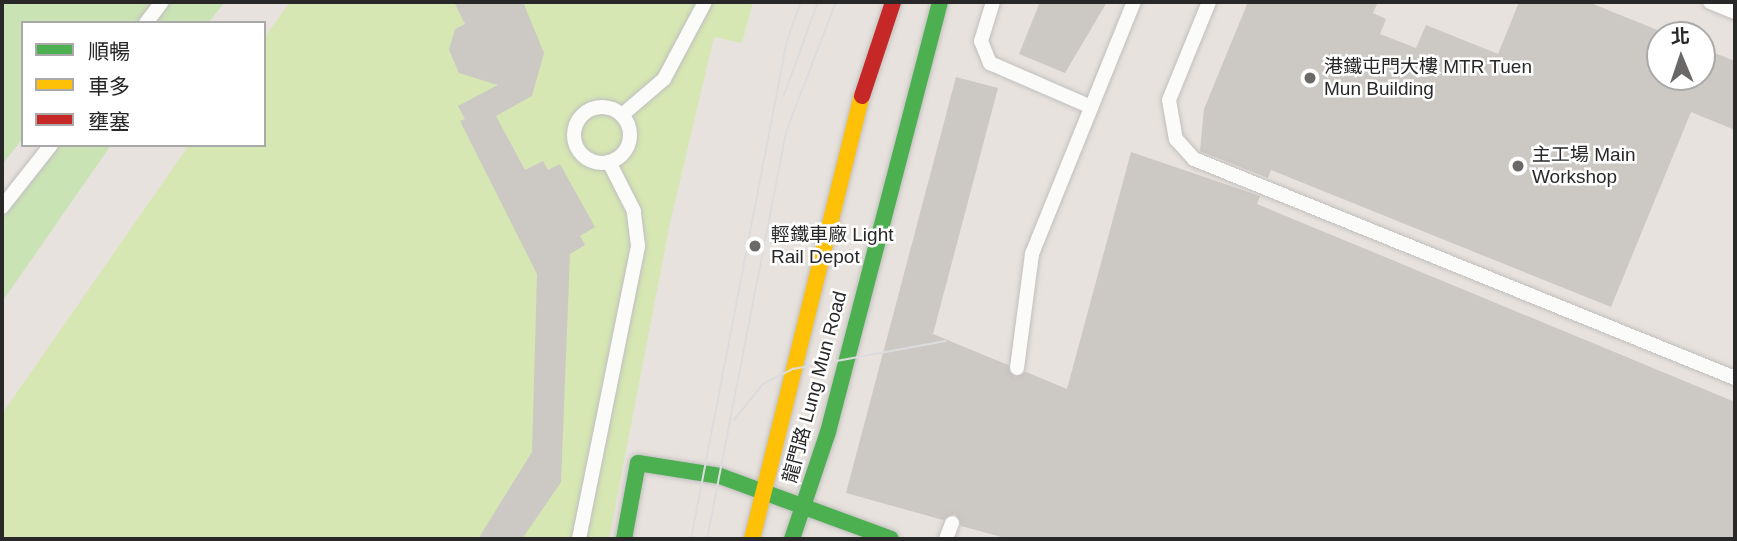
<!DOCTYPE html>
<html>
<head>
<meta charset="utf-8">
<style>
  body { margin:0 }
  #map { position:relative; width:1737px; height:541px; overflow:hidden; background:#e7e2dd; font-family:Helvetica,"Noto Sans TC",sans-serif }
  div>[style] { position:absolute }
  .green>* { inset:0; background:#cae3b5 }
  .pitch>* { inset:0; background:#d6e7b3 }
  .building>* { inset:0; background:#ccc8c4 }
  .roads { filter:drop-shadow(0 0 2px #c0bfbf) drop-shadow(0 0 2px #c0bfbf) }
  .lane>* { height:14px; margin:-7px; padding:0 7px; transform-origin:7px; border-radius:7px; background:#fbfbfa }
  .lane>.ring { margin:-7px; padding:0; box-sizing:content-box; background:none; border:14px solid #fbfbfa; border-radius:50% }
  .fast>* { height:16px; margin:-8px; padding:0 8px; transform-origin:8px; border-radius:8px; background:#4caf50 }
  .slow>* { height:16px; margin:-8px; padding:0 8px; transform-origin:8px; border-radius:8px; background:#ffc107 }
  .jam>* { height:16px; margin:-8px; padding:0 8px; transform-origin:8px; border-radius:8px; background:#c62828 }
  .tram>* { height:2px; margin:-1px; padding:0 1px; transform-origin:1px; border-radius:1px; background:#dcdcde }
  .dots>* { width:19px; height:19px; translate:-50% -50%; box-sizing:border-box; border:4px solid #fff; border-radius:50% }
  span { translate:-50% -50%; white-space:nowrap; text-align:center; line-height:1.15; -webkit-text-stroke:5px #fff; paint-order:stroke }
  .poi-label { font-size:19px; color:#282828 }
  .left { translate:0 -50%; text-align:left }
  .street-label { font-size:19px; color:#282828 }
  .frame { position:absolute; inset:0; border:4px solid #282828; pointer-events:none }
  .legend { position:absolute; left:21px; top:21px; width:245px; height:126px; box-sizing:border-box; background:#fff; border:2px solid #a9a9a9; margin:0; padding:9px 12px; list-style:none; font-size:21px; color:#282828 }
  .legend li { display:flex; align-items:center; gap:14px; height:35px }
  .legend b { width:35px; border:2px solid #a9a9a9 }
  .north { position:absolute; left:1646px; top:21px; width:70px; height:70px; box-sizing:border-box; background:#fff; border:2px solid #a9a9a9; border-radius:50%; rotate:358deg; font-size:19px; font-weight:700; line-height:28px; text-align:center; color:#282828 }
  .north::after { content:''; display:block; margin:auto; width:24px; height:32px; background:#6b6967; clip-path:polygon(50% 0,100% 100%,50% 72%,0 100%) }
</style>
</head>
<body>
<div id="map">
  <div class="green">
    <div style="clip-path:polygon(2px 2px,225px 2px,208px 23px,23px 23px,23px 138px,2px 165px)"></div>
    <div style="clip-path:polygon(58px 145px,111px 145px,2px 302px,2px 220px)"></div>
  </div>
  <div class="pitch">
    <div style="clip-path:polygon(290px 2px,753px 2px,742px 43px,714px 37px,670px 223px,609px 539px,2px 539px,2px 414px,189px 145px,264px 145px,264px 38px)"></div>
  </div>
  <div class="building">
    <div style="clip-path:polygon(454px 2px,523px 2px,544px 53px,532px 96px,496px 116px,525px 170px,543px 161px,548px 170px,560px 164px,595px 227px,580px 236px,585px 245px,570px 254px,561px 482px,522px 539px,478px 539px,532px 452px,537px 274px,460px 121px,465px 119px,458px 106px,498px 85px,459px 73px,449px 50px,455px 29px,465px 24px)"></div>
    <div style="clip-path:polygon(1040px 2px,1107px 2px,1065px 73px,1019px 54px)"></div>
    <div style="clip-path:polygon(1248px 2px,1378px 2px,1373px 13px,1386px 19px,1380px 34px,1416px 48px,1426px 25px,1498px 54px,1519px 2px,1588px 2px,1660px 31px,1660px 77px,1702px 77px,1702px 48px,1735px 61px,1735px 130px,1691px 112px,1611px 307px,1271px 170px,1268px 178px,1200px 151px,1204px 109px)"></div>
    <div style="clip-path:polygon(956px 77px,998px 88px,933px 334px,1008px 365px,1015px 377px,1026px 372px,1067px 389px,1131px 152px,1260px 196px,1257px 204px,1735px 402px,1735px 539px,1009px 539px,961px 526px,955px 514px,943px 520px,846px 493px)"></div>
  </div>
  <div class="roads">
    <div class="lane">
      <div style="left:993px;top:2px;width:41px;rotate:107.1deg"></div>
      <div style="left:981px;top:41px;width:24px;rotate:68deg"></div>
      <div style="left:990px;top:63px;width:110px;rotate:23.5deg"></div>
      <div style="left:1209px;top:2px;width:106px;rotate:112.2deg"></div>
      <div style="left:1169px;top:100px;width:40px;rotate:80deg"></div>
      <div style="left:1176px;top:139px;width:27px;rotate:48deg"></div>
      <div style="left:1194px;top:159px;width:584px;rotate:22.04deg"></div>
      <div style="left:1710px;top:2px;width:27px;rotate:22deg"></div>
      <div style="left:146px;top:23px;width:26px;rotate:-53deg"></div>
      <div class="ring" style="left:574px;top:107px;width:42px;height:42px"></div>
      <div style="left:622px;top:115px;width:55px;rotate:-40.6deg"></div>
      <div style="left:664px;top:79px;width:87px;rotate:-62deg"></div>
      <div style="left:2px;top:207px;width:79px;rotate:-51.7deg"></div>
      <div style="left:1017px;top:368px;width:115px;rotate:-82.5deg"></div>
      <div style="left:1032px;top:254px;width:272px;rotate:-68deg"></div>
      <div style="left:579px;top:539px;width:299px;rotate:-78.6deg"></div>
      <div style="left:638px;top:246px;width:35px;rotate:-97deg"></div>
      <div style="left:634px;top:211px;width:55px;rotate:-117deg"></div>
      <div style="left:946px;top:539px;width:17px;rotate:-69deg"></div>
    </div>
    <div class="fast">
      <div style="left:624px;top:539px;width:77px;rotate:-79.6deg"></div>
      <div style="left:638px;top:463px;width:83px;rotate:9deg"></div>
      <div style="left:720px;top:476px;width:182px;rotate:20.2deg"></div>
      <div style="left:792px;top:539px;width:113px;rotate:-71.4deg"></div>
      <div style="left:828px;top:432px;width:444px;rotate:-75.4deg"></div>
    </div>
    <div class="slow">
      <div style="left:752px;top:539px;width:456px;rotate:-76.1deg"></div>
    </div>
    <div class="jam">
      <div style="left:862px;top:96px;width:99px;rotate:-71.7deg"></div>
    </div>
  </div>
  <div class="tram">
    <div style="left:784px;top:95px;width:99px;rotate:-69.9deg"></div>
    <div style="left:734px;top:420px;width:46px;rotate:-51.1deg"></div>
    <div style="left:763px;top:384px;width:34px;rotate:-27deg"></div>
    <div style="left:793px;top:369px;width:155px;rotate:-10.4deg"></div>
    <div style="left:691px;top:539px;width:508px;rotate:-79.11deg"></div>
    <div style="left:787px;top:40px;width:40px;rotate:-69.8deg"></div>
    <div style="left:707px;top:539px;width:415px;rotate:-79deg"></div>
    <div style="left:786px;top:132px;width:139px;rotate:-69deg"></div>
  </div>
  <div class="dots">
    <div style="left:1310px;top:78px;background:#6b6967"></div>
    <div style="left:1518px;top:166px;background:#6b6967"></div>
    <div style="left:755px;top:246px;background:#6b6967"></div>
  </div>
  <div class="poi-label">
    <span class="left" style="left:1324px;top:78px">港鐵屯門大樓 MTR Tuen<br>Mun Building</span>
    <span class="left" style="left:1532px;top:166px">主工場 Main<br>Workshop</span>
    <span class="left" style="left:771px;top:246px">輕鐵車廠 Light<br>Rail Depot</span>
  </div>
  <div class="street-label">
    <span style="left:815px;top:387px;rotate:-75deg">龍門路 Lung Mun Road</span>
  </div>
  <div class="frame"></div>
  <ul class="legend">
  <li><b style="height:9px;background:#4caf50"></b>順暢</li>
  <li><b style="height:9px;background:#ffc107"></b>車多</li>
  <li><b style="height:9px;background:#c62828"></b>壅塞</li>
  </ul>
  <div class="north">北</div>
</div>
</body>
</html>
